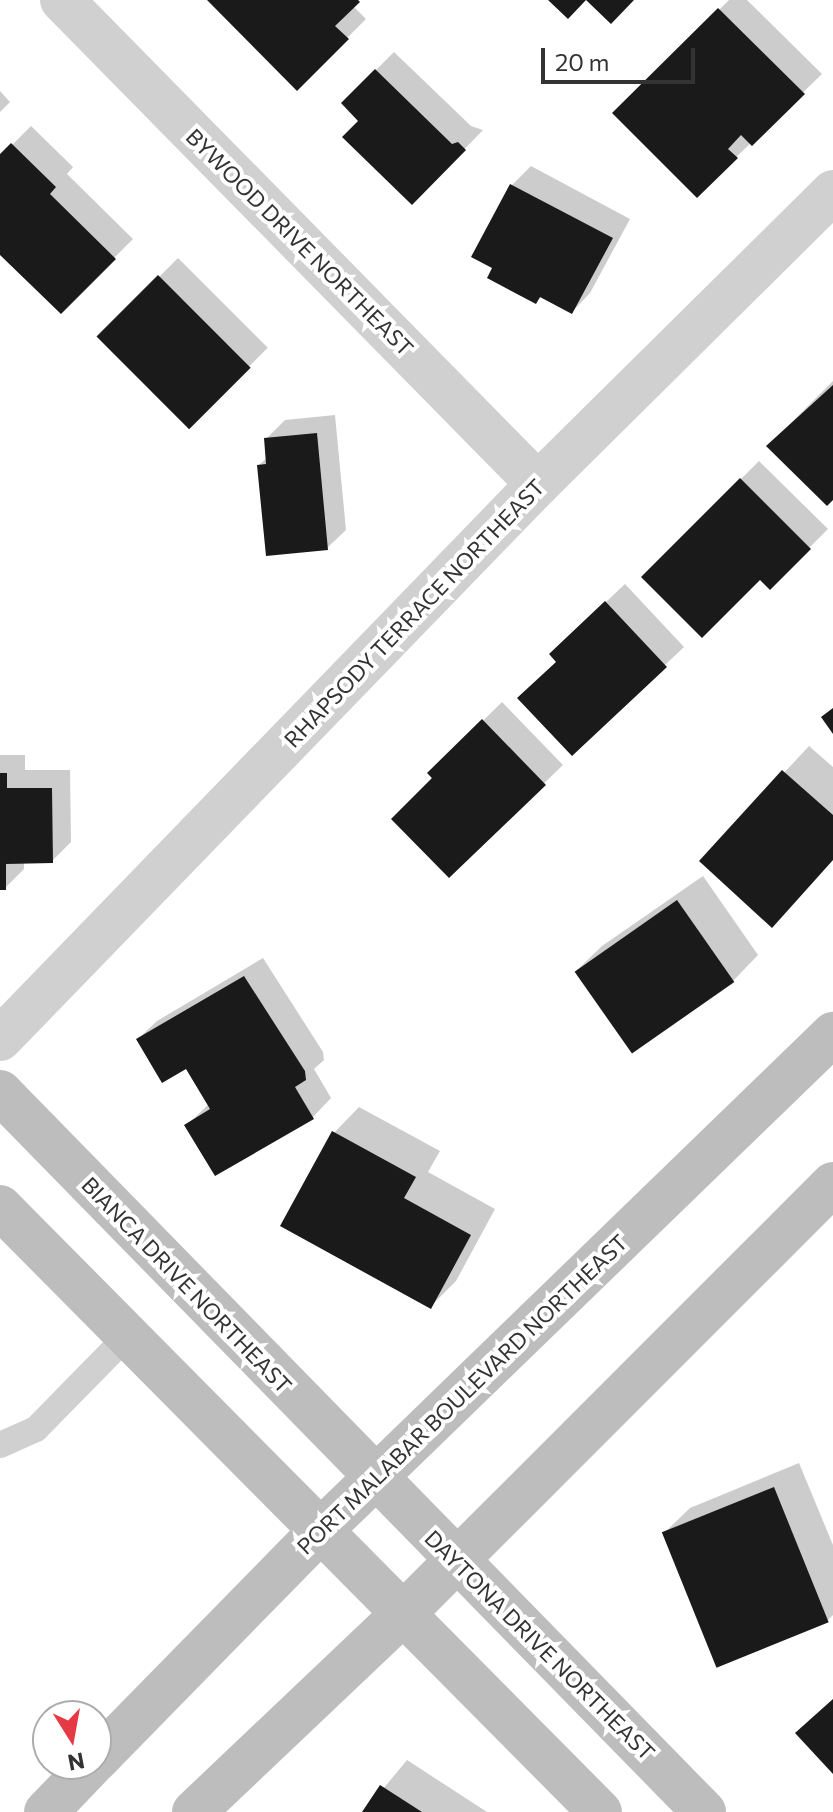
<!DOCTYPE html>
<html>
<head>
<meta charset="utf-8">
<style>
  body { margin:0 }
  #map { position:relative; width:833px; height:1812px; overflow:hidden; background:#fff; font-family:Commissioner,sans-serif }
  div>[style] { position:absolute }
  .shadow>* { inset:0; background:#0003; transform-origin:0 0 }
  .building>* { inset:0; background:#1a1a1a; transform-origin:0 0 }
  .lane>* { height:26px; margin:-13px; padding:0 13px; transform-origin:13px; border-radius:13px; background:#d0d0d0 }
  .street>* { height:44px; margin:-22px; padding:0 22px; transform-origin:22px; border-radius:22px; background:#d0d0d0 }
  .secondary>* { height:44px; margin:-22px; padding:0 22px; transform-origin:22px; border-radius:22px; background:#bdbdbd }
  span { translate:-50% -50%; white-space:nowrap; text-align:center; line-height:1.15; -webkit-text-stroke:8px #fff; paint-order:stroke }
  .street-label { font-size:22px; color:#333 }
  .north { position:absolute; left:32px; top:1700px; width:80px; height:80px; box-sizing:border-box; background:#fff; border:2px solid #adadad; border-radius:50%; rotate:169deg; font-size:22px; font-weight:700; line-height:32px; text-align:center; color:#333 }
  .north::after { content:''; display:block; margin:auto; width:28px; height:36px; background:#e63946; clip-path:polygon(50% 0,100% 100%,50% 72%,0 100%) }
  .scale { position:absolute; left:541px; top:48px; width:154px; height:36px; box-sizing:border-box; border:4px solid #333; border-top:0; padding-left:10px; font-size:24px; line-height:28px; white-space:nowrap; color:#333; -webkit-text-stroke:6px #fff; paint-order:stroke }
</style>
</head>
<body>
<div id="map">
  <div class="shadow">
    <div style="clip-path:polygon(210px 0,359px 0,353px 6px,366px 19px,297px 88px)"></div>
    <div style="clip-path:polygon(729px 0,747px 0,822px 74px,697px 195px,615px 113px)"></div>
    <div style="clip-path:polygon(394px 52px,471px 126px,483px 130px,412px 203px,361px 121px,343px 103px)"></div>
    <div style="clip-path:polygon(0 91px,10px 102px,0 112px)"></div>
    <div style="clip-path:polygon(31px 126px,73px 167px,67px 174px,133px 239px,61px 311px,0 253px,0 157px)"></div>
    <div style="clip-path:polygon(531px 166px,630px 219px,590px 293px,572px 312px,542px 296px,536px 302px,495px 267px,474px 256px,512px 185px)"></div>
    <div style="left:178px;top:258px;width:127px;height:112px;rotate:45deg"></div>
    <div style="clip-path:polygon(833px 381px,833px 497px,768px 446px)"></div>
    <div style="clip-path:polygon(335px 415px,346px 530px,327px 548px,259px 465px,268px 457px,266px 439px,285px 420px)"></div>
    <div style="clip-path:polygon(759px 461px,828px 529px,770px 587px,760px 577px,643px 577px)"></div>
    <div style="clip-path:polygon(625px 584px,684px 647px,572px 753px,558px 661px,570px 636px)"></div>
    <div style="clip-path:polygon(502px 702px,563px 765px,449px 875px,430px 773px)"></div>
    <div style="clip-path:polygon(809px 746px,833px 767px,833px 859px,702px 861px)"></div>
    <div style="clip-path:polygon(0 755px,25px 755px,25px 770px,70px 770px,71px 842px,52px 861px,24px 862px,24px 869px,5px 888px,0 888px)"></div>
    <div style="clip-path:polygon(703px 876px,758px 955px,733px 981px,576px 971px,602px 946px)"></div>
    <div style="clip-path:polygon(263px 958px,323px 1052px,324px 1060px,314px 1069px,331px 1098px,313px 1117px,187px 1125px,209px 1104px,187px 1066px,138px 1039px,157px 1021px)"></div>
    <div style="clip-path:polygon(359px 1107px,440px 1151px,428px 1172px,495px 1209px,456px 1281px,431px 1306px,334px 1133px)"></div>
    <div style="clip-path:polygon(799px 1463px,833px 1545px,833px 1615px,828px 1620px,664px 1533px,690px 1508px)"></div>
    <div style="clip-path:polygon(407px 1760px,487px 1812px,364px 1812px)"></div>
  </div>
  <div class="building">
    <div style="clip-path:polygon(207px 0,358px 0,360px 2px,335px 26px,349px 39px,297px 91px)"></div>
    <div style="clip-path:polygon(548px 0,634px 0,611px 24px,586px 0,568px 19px)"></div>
    <div style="clip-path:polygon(718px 8px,805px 94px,752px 146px,741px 135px,728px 149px,738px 158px,697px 198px,612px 113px)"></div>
    <div style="clip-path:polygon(375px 69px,452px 144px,458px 142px,466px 150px,412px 205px,342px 137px,358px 121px,341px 103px)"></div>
    <div style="clip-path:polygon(11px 143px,56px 187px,50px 194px,116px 259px,61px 314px,0 255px,0 154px)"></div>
    <div style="clip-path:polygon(510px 184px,613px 238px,572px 314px,540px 297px,536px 304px,487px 278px,492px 268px,471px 257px)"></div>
    <div style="left:158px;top:275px;width:131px;height:87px;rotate:45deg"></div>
    <div style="clip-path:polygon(833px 385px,833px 500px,827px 506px,766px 446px)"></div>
    <div style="clip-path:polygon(317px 433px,328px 550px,266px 556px,257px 465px,266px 464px,264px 438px)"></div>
    <div style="clip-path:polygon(740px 478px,811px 549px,770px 590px,760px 580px,702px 638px,641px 577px)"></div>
    <div style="clip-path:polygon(605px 601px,667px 667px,572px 756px,517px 698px,556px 662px,549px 654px)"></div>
    <div style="clip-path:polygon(833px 708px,833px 734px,821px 717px)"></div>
    <div style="clip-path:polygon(482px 719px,546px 785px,449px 878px,391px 819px,432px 778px,427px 773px)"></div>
    <div style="clip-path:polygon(782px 770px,833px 815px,833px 860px,772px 928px,699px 861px)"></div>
    <div style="clip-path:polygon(0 773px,7px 773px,7px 788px,52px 788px,53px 863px,6px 864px,6px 890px,0 890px)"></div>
    <div style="left:677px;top:900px;width:100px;height:125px;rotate:55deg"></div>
    <div style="clip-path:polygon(244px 976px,305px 1071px,306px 1080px,295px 1087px,314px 1119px,215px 1176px,184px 1125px,210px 1109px,186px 1069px,162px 1083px,136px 1039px)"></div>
    <div style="clip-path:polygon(332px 1131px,416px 1177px,404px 1198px,471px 1235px,431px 1309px,280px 1226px)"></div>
    <div style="left:774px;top:1487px;width:146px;height:121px;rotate:68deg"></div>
    <div style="clip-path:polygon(833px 1699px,833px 1774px,795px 1733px)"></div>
    <div style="clip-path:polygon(380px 1785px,422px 1812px,362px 1812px)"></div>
  </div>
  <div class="lane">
    <div style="left:0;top:1445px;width:39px;rotate:-24deg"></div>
    <div style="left:36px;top:1429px;width:130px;rotate:-45.6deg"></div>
  </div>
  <div class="street">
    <div style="left:62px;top:0;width:679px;rotate:45.48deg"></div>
    <div style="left:0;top:1039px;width:773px;rotate:-45.89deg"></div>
    <div style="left:538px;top:484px;width:415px;rotate:-44.7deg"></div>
  </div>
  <div class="secondary">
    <div style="left:0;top:1092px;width:1007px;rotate:45.64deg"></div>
    <div style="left:0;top:1207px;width:852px;rotate:45.24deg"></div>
    <div style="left:96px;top:1760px;width:319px;rotate:-45.6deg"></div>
    <div style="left:319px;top:1532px;width:716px;rotate:-44.09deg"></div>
    <div style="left:46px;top:1812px;width:66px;rotate:-46.2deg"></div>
    <div style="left:194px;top:1812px;width:288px;rotate:-43.5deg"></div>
    <div style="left:403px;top:1614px;width:608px;rotate:-45deg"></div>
  </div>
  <div class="street-label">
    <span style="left:300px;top:242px;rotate:45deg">BYWOOD DRIVE NORTHEAST</span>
    <span style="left:414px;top:613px;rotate:-46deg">RHAPSODY TERRACE NORTHEAST</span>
    <span style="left:187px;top:1285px;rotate:46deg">BIANCA DRIVE NORTHEAST</span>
    <span style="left:462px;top:1394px;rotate:-44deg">PORT MALABAR BOULEVARD NORTHEAST</span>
    <span style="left:540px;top:1645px;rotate:45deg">DAYTONA DRIVE NORTHEAST</span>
  </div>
  <div class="north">N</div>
  <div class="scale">20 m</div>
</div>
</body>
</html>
